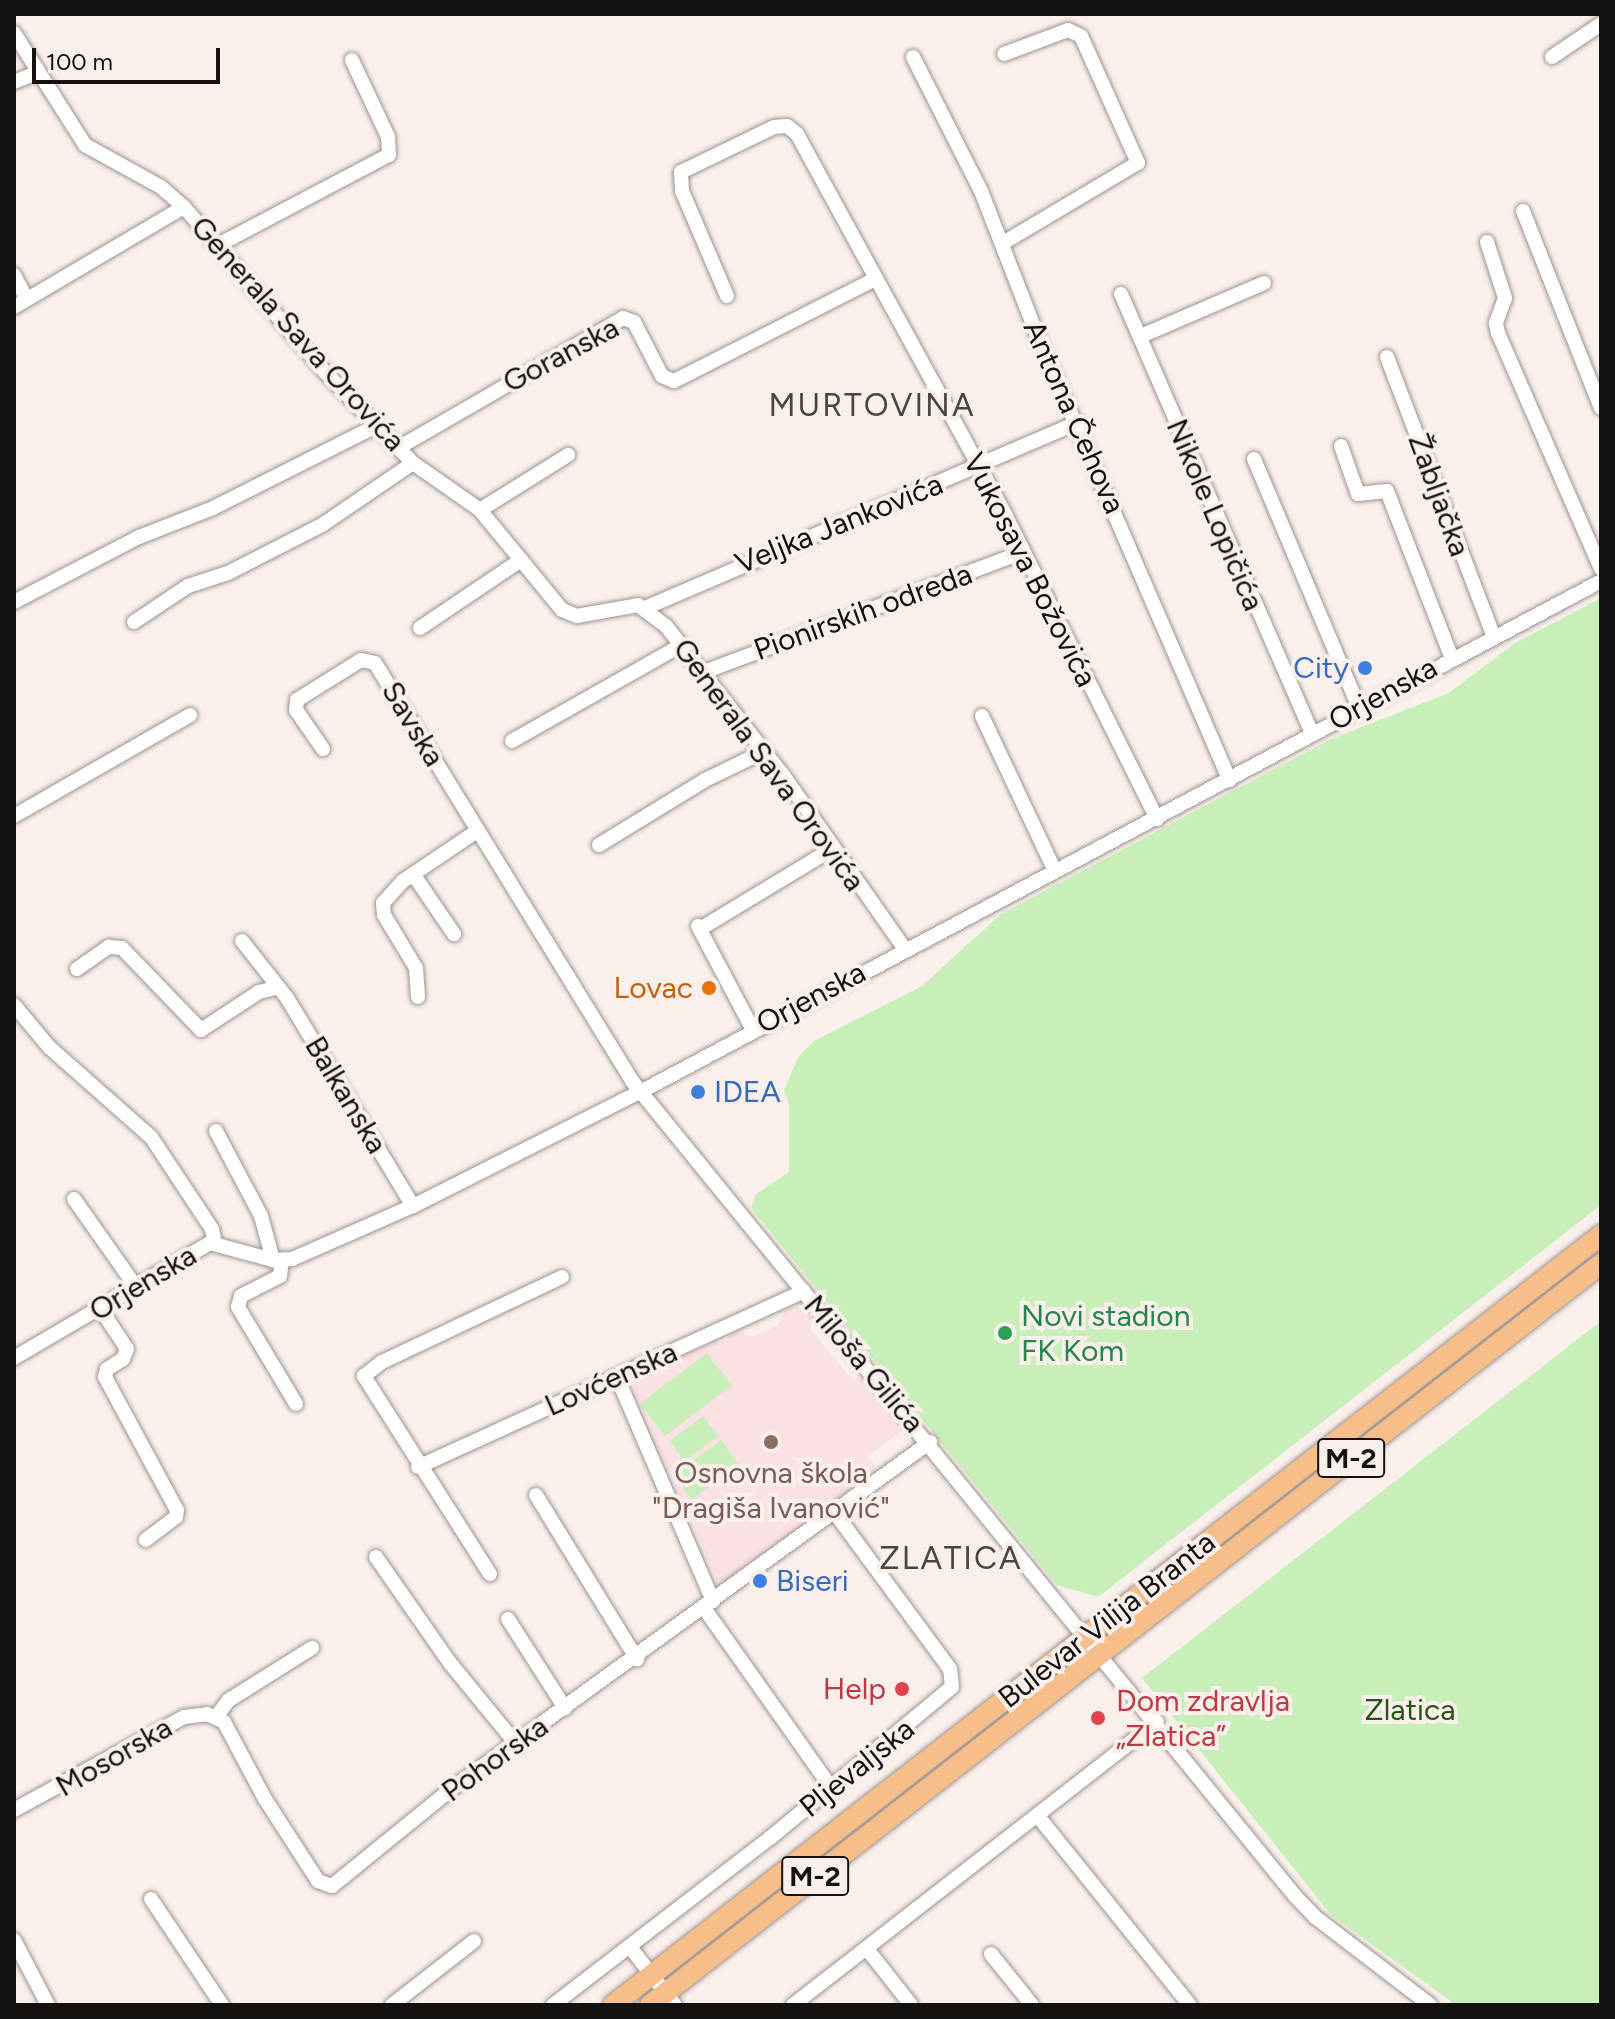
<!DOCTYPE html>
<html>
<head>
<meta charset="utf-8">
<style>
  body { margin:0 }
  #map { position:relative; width:1615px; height:2019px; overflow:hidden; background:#f9efeb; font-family:Figtree,sans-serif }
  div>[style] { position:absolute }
  .education>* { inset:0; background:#fbe0e4 }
  .green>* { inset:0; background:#c8efba; transform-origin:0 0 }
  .roads { filter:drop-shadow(0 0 2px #9c938f) drop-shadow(0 0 2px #9c938f) }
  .minor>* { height:14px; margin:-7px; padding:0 7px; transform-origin:7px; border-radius:7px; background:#fff }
  .primary>* { height:20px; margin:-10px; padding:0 10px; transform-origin:10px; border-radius:10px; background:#f7be8a }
  .dots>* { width:22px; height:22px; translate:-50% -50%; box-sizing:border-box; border:4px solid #f9efeb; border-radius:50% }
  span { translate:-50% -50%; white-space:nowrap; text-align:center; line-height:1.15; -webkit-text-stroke:8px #f9efeb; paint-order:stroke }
  .shield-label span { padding:2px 6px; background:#f9efeb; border:2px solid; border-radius:6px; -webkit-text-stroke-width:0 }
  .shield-label { font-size:28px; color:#151110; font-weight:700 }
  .street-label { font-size:30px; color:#151110 }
  .shop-label { font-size:30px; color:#366cbe }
  .right { translate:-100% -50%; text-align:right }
  .left { translate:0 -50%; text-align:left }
  .food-label { font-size:30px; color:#c56008 }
  .leisure-label { font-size:30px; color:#27864d }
  .education-label { font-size:30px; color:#785e54 }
  .health-label { font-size:30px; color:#be3a42 }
  .park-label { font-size:30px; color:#285515 }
  .neighbourhood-label { font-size:32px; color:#4d4542; letter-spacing:2px }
  .frame { position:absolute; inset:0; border:16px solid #151110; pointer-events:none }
  .scale { position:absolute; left:32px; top:48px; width:188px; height:36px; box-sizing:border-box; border:4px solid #151110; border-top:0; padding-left:10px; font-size:24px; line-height:28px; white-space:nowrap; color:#151110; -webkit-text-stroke:6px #f9efeb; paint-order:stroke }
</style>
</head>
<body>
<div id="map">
  <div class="education">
    <div style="clip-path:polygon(799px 1306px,813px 1316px,810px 1329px,852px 1379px,865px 1378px,905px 1429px,868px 1456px,878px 1470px,728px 1581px,717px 1581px,632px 1385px,638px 1376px,717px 1340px,720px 1344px,737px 1331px,752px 1337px,778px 1325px,785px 1310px)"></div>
  </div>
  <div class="green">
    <div style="clip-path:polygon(1601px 598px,1601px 1205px,1098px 1597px,1057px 1585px,751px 1208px,756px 1194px,789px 1172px,789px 1104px,784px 1091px,798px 1057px,814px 1041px,922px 986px,1001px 914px,1331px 739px,1449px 693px,1515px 643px)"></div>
    <div style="clip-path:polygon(1601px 1321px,1601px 2005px,1456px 2005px,1331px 1915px,1142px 1678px)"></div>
    <div style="left:707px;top:1353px;width:41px;height:84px;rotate:53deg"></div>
    <div style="left:703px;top:1416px;width:25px;height:42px;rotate:53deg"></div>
    <div style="left:721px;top:1440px;width:31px;height:59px;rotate:54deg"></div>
  </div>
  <div class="roads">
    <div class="minor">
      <div style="left:14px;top:33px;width:133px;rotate:57.6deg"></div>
      <div style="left:85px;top:145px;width:87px;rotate:28.9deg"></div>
      <div style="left:161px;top:187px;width:30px;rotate:41deg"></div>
      <div style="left:184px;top:207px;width:218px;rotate:49.5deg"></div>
      <div style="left:326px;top:373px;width:125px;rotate:46deg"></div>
      <div style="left:413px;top:463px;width:82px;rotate:35deg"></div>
      <div style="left:480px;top:510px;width:129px;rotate:50.6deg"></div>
      <div style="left:562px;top:610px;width:16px;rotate:22deg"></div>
      <div style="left:577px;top:616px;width:62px;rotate:-10.2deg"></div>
      <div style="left:638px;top:605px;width:35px;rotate:37deg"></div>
      <div style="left:666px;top:626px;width:189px;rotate:51.9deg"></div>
      <div style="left:783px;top:775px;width:213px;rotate:55deg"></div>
      <div style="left:913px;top:57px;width:150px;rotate:63.1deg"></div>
      <div style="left:981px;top:191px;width:155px;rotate:68.7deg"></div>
      <div style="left:1037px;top:335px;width:485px;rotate:66.6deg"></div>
      <div style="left:1552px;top:57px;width:59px;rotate:-34deg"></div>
      <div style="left:14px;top:82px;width:24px;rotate:-22deg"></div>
      <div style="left:1523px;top:211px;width:212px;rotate:68.4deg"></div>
      <div style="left:1487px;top:242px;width:59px;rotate:72.2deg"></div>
      <div style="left:1505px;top:298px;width:27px;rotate:110deg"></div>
      <div style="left:1496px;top:323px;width:10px;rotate:79deg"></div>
      <div style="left:1498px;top:333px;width:257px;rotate:66.4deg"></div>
      <div style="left:1003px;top:243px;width:157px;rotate:-30.7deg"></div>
      <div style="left:1138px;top:163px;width:139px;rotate:-114.2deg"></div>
      <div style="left:1081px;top:36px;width:14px;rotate:-155deg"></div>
      <div style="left:1068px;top:30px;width:68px;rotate:159.4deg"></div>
      <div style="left:220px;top:244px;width:191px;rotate:-27.8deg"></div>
      <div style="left:389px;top:155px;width:18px;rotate:-93deg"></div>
      <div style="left:388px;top:137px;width:85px;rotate:-115.1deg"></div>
      <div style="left:14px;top:275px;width:27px;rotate:62deg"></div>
      <div style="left:1121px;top:294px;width:480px;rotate:66.5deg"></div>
      <div style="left:727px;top:296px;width:114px;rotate:-113.2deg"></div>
      <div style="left:682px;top:191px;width:19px;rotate:-93deg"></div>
      <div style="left:681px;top:172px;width:103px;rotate:-25.8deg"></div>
      <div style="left:774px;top:127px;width:13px;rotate:-4deg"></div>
      <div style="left:787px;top:126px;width:13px;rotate:39deg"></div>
      <div style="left:797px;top:134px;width:433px;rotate:61.3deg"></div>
      <div style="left:1005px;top:514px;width:341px;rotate:63.5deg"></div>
      <div style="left:14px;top:307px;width:197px;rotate:-30.5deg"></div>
      <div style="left:1141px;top:336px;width:134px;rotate:-23.3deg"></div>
      <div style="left:1387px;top:357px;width:297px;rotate:69.1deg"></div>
      <div style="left:1341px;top:446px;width:51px;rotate:70.5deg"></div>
      <div style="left:1358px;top:494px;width:29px;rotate:-6deg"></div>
      <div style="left:1387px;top:491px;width:177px;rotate:68.8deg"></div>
      <div style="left:398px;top:448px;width:260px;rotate:-30deg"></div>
      <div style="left:623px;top:318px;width:12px;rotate:20deg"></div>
      <div style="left:634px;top:322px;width:61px;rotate:62.6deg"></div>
      <div style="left:662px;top:376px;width:13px;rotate:23deg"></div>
      <div style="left:674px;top:381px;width:223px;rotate:-26.9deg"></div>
      <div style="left:1254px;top:459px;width:269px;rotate:67.1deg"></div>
      <div style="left:480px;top:510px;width:104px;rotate:-32deg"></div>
      <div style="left:14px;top:602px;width:141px;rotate:-27.5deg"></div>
      <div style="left:139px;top:537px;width:79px;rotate:-21.4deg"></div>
      <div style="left:213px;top:508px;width:185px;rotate:-26.7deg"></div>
      <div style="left:645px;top:608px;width:471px;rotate:-23.2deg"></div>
      <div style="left:134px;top:622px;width:65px;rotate:-33.7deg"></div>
      <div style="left:188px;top:586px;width:42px;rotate:-18deg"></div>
      <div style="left:228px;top:573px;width:106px;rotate:-27.1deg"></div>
      <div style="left:322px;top:525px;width:110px;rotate:-34.3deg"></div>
      <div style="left:420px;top:628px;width:122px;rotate:-34deg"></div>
      <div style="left:704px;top:672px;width:341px;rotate:-20.6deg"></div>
      <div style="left:982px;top:716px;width:171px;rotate:64.8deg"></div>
      <div style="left:512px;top:741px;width:195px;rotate:-29.5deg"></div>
      <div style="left:323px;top:749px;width:47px;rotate:-124.7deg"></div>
      <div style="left:296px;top:710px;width:10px;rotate:-84deg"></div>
      <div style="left:297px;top:700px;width:75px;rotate:-32deg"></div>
      <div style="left:361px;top:660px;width:14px;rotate:12deg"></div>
      <div style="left:375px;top:663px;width:491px;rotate:58.4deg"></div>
      <div style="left:632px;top:1081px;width:1051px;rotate:50.87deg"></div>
      <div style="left:1295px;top:1896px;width:29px;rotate:46deg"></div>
      <div style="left:1315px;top:1917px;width:145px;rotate:37.4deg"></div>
      <div style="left:14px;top:816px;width:203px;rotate:-29.8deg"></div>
      <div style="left:599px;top:845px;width:124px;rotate:-31.5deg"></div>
      <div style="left:705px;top:780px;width:64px;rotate:-25.8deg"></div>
      <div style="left:413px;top:874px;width:73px;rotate:55.7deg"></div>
      <div style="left:698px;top:926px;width:115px;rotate:62.1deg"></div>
      <div style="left:700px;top:929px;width:154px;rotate:-31.2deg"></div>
      <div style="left:242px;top:941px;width:73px;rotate:51.7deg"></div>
      <div style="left:287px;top:998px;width:243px;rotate:58.8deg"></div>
      <div style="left:77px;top:969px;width:39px;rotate:-35deg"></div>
      <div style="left:109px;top:947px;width:13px;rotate:4deg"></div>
      <div style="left:122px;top:948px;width:114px;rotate:46.1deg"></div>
      <div style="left:201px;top:1030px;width:69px;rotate:-33.2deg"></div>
      <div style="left:259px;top:992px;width:16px;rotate:-14deg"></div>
      <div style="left:418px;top:997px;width:29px;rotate:-94deg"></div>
      <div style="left:416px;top:968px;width:62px;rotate:-121.1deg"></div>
      <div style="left:384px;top:915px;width:12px;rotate:-95deg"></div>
      <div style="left:383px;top:903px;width:30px;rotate:-48deg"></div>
      <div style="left:403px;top:881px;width:89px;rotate:-34deg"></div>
      <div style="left:14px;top:1005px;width:56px;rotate:50.1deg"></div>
      <div style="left:50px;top:1048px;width:135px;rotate:41.4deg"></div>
      <div style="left:151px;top:1137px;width:110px;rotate:56.5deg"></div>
      <div style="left:212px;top:1229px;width:14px;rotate:78deg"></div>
      <div style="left:216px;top:1131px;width:96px;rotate:62.1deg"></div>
      <div style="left:261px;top:1216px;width:46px;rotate:74.7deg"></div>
      <div style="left:74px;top:1199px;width:108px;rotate:54.8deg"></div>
      <div style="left:282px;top:1260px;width:16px;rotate:97deg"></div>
      <div style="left:280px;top:1276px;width:44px;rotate:152.9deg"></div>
      <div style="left:241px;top:1296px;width:11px;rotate:105deg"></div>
      <div style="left:238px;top:1307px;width:113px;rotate:59.1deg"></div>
      <div style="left:100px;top:1308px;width:49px;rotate:56.6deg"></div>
      <div style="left:127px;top:1349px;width:11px;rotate:112deg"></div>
      <div style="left:123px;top:1359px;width:19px;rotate:148deg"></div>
      <div style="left:107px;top:1369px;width:8px;rotate:104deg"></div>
      <div style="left:105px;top:1377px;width:151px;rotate:61.6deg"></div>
      <div style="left:177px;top:1510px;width:7px;rotate:98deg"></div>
      <div style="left:176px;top:1517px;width:38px;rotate:143deg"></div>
      <div style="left:14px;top:1358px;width:227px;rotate:-30.4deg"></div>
      <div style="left:210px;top:1243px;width:65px;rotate:15.1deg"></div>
      <div style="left:273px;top:1260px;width:19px;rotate:-3deg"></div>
      <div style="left:292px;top:1259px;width:132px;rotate:-23.7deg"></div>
      <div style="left:413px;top:1206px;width:256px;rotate:-26.7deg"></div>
      <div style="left:642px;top:1091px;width:1086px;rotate:-28deg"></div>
      <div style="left:617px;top:1377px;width:244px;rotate:66.8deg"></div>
      <div style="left:418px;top:1467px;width:424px;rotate:-24.5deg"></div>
      <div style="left:536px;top:1495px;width:193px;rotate:58.4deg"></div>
      <div style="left:376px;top:1557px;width:129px;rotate:55.1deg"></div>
      <div style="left:450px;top:1663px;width:106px;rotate:50.7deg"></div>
      <div style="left:490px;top:1574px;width:235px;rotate:-122.5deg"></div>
      <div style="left:364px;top:1376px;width:23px;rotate:-38deg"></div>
      <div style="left:382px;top:1362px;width:199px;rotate:-25.3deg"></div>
      <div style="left:704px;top:1608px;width:222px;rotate:54.7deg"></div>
      <div style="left:508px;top:1619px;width:106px;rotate:57.4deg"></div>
      <div style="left:216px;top:1717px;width:21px;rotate:-53deg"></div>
      <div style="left:229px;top:1700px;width:98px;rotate:-32.1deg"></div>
      <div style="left:14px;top:1810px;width:194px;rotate:-28.7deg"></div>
      <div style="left:184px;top:1717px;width:23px;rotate:-7deg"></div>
      <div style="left:207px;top:1714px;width:19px;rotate:25deg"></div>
      <div style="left:224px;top:1722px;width:87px;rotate:62deg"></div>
      <div style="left:265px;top:1799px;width:98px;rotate:57.1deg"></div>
      <div style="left:318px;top:1881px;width:15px;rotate:20deg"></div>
      <div style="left:332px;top:1886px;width:157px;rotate:-39.1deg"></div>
      <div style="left:454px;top:1787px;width:588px;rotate:-35.93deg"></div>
      <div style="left:1037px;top:1815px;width:244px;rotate:51.2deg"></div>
      <div style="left:151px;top:1899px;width:128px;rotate:56.2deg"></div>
      <div style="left:14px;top:1940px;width:73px;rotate:62.4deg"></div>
      <div style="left:630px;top:1947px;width:73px;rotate:52.2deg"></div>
      <div style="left:867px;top:1949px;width:71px;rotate:51.8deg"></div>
      <div style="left:991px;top:1954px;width:65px;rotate:51.2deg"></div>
      <div style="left:392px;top:2005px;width:104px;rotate:-38deg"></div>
      <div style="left:553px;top:2005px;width:274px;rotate:-37.6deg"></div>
      <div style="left:770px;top:1838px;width:236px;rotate:-39.7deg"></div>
      <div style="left:952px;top:1687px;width:18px;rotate:-96deg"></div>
      <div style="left:950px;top:1669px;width:194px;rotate:-126.4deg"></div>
      <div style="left:793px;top:2005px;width:461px;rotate:-37.9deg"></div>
    </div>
    <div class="primary">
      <div style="left:613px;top:2005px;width:1253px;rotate:-37.93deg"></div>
      <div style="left:650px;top:2005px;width:1206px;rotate:-37.93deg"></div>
    </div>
  </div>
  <div class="dots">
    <div style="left:1365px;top:668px;background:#3f7fe0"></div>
    <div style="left:709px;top:988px;background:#e8710a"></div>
    <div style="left:698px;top:1092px;background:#3f7fe0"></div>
    <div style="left:1005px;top:1333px;background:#2e9e5b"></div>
    <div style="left:771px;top:1442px;background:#8d6e63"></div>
    <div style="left:760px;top:1581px;background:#3f7fe0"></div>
    <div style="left:902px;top:1689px;background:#e0444e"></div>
    <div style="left:1098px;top:1718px;background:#e0444e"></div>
  </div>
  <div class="shield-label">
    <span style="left:1351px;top:1458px">M-2</span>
    <span style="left:815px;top:1876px">M-2</span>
  </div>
  <div class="street-label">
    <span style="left:298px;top:334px;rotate:48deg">Generala Sava Orovića</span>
    <span style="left:561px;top:355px;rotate:-28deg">Goranska</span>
    <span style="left:1074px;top:417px;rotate:66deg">Antona Čehova</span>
    <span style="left:1439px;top:495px;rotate:70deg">Žabljačka</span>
    <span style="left:1215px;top:515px;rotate:67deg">Nikole Lopičića</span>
    <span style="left:839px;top:524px;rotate:-22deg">Veljka Jankovića</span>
    <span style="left:1030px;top:570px;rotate:63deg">Vukosava Božovića</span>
    <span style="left:863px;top:612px;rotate:-20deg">Pionirskih odreda</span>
    <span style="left:1383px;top:694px;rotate:-29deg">Orjenska</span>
    <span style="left:413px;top:724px;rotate:59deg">Savska</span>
    <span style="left:769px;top:765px;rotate:54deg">Generala Sava Orovića</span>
    <span style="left:811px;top:998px;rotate:-28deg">Orjenska</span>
    <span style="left:346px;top:1095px;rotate:59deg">Balkanska</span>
    <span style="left:143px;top:1283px;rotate:-31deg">Orjenska</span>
    <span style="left:864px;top:1364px;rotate:50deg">Miloša Gilića</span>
    <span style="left:611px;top:1379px;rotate:-24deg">Lovćenska</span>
    <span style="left:1107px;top:1620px;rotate:-38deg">Bulevar Vilija Branta</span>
    <span style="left:114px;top:1757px;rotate:-30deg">Mosorska</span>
    <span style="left:495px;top:1759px;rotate:-36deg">Pohorska</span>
    <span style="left:857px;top:1768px;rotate:-39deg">Pljevaljska</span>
  </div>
  <div class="shop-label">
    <span class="right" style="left:1349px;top:668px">City</span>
    <span class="left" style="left:714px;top:1092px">IDEA</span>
    <span class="left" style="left:776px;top:1581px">Biseri</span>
  </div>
  <div class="food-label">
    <span class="right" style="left:693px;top:988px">Lovac</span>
  </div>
  <div class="leisure-label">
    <span class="left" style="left:1021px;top:1333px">Novi stadion<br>FK Kom</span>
  </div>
  <div class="education-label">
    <span style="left:771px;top:1490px">Osnovna škola<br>"Dragiša Ivanović"</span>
  </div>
  <div class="health-label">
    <span class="right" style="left:886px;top:1689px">Help</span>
    <span class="left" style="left:1116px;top:1718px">Dom zdravlja<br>„Zlatica”</span>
  </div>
  <div class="park-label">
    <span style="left:1410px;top:1710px">Zlatica</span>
  </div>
  <div class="neighbourhood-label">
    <span style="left:872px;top:405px">MURTOVINA</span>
    <span style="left:951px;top:1558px">ZLATICA</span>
  </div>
  <div class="frame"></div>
  <div class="scale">100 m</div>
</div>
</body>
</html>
